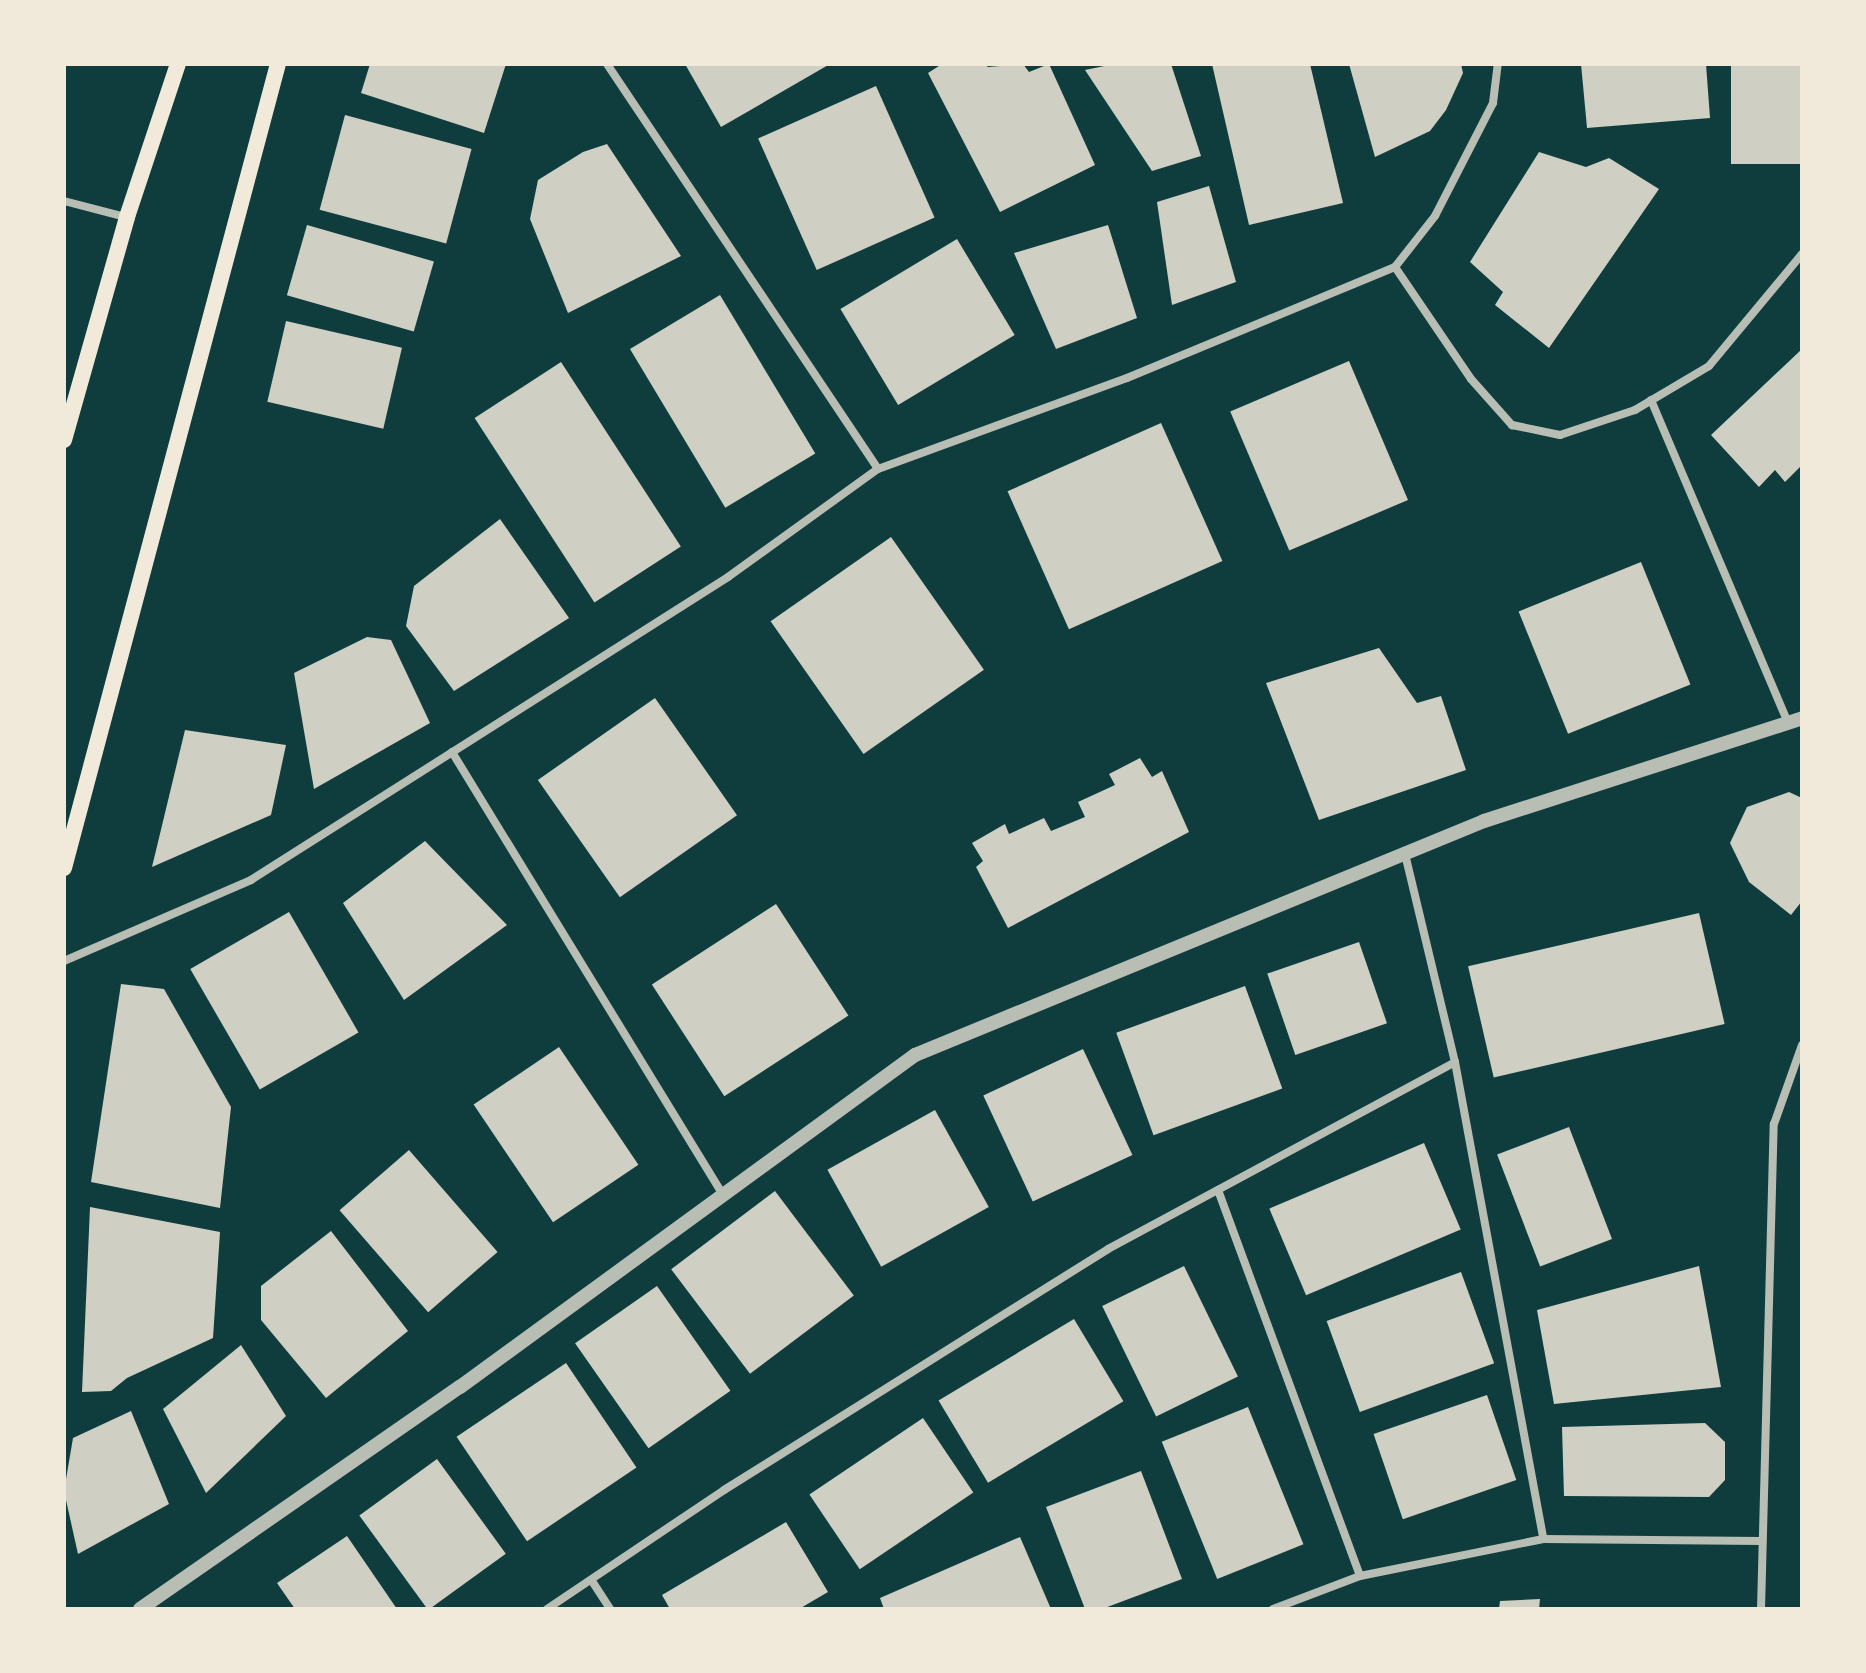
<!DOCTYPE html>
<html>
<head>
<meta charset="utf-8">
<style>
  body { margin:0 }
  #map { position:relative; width:1866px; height:1673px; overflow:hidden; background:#0f3d3e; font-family:"Archivo Narrow",sans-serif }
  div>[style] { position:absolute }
  .building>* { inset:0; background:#cfcfc3; transform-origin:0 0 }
  .minor>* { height:8px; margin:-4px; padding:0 4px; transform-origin:4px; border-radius:4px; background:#b8beb3 }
  .tertiary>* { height:14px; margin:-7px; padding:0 7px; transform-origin:7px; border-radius:7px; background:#b8beb3 }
  .secondary>* { height:16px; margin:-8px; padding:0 8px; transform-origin:8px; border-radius:8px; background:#f1e9da }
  span { translate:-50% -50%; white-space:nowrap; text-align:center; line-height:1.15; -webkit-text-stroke:6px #f1e9da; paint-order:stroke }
  .frame { position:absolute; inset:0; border:66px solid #f1e9da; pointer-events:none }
</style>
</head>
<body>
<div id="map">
  <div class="building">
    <div style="clip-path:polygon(370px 64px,506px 64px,484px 133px,361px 93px)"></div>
    <div style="clip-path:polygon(685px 64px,830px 64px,721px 127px)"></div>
    <div style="clip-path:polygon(942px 64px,984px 64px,988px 67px,1023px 64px,1029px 72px,1049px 64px,1095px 165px,1000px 212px,928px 73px)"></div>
    <div style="clip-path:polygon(1114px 64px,1171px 64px,1201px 156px,1152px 171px,1085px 70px)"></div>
    <div style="clip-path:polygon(1212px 64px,1310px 64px,1343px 203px,1249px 225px)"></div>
    <div style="clip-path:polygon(1349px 64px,1461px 64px,1463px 73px,1446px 110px,1430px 131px,1375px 157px)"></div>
    <div style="clip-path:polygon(1581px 64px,1706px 64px,1710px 118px,1587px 128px)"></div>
    <div style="left:1731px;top:64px;width:71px;height:100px"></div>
    <div style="left:876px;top:86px;width:144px;height:129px;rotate:66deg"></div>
    <div style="left:345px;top:115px;width:131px;height:98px;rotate:15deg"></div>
    <div style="clip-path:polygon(607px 144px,681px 256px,568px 313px,530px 219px,538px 180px,583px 152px)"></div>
    <div style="clip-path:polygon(1539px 152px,1586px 167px,1609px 158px,1659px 189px,1549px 348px,1495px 305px,1503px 292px,1470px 262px)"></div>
    <div style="clip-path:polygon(1209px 186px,1236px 282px,1172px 305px,1157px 202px)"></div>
    <div style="left:307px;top:225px;width:132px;height:73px;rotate:16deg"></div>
    <div style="clip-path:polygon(1108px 225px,1137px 318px,1056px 349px,1014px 253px)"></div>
    <div style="left:957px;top:239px;width:112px;height:136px;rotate:59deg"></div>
    <div style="left:720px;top:295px;width:185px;height:105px;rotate:59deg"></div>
    <div style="left:286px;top:321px;width:119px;height:83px;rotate:13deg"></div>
    <div style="clip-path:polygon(1802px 349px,1802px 465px,1785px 482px,1775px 470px,1759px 487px,1711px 435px)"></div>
    <div style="left:1349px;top:361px;width:151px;height:129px;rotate:67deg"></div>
    <div style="left:561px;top:362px;width:220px;height:103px;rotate:57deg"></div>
    <div style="left:1161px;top:423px;width:151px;height:168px;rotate:66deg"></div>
    <div style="clip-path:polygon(500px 519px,569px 618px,454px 691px,406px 626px,414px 586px)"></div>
    <div style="left:891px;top:537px;width:162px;height:147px;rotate:55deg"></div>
    <div style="left:1641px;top:562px;width:132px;height:132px;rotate:68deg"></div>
    <div style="clip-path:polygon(367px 637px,391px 640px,430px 723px,314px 789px,294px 673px)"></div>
    <div style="clip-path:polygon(1379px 648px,1417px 703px,1441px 696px,1466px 770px,1319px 820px,1266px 683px)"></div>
    <div style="left:655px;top:698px;width:143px;height:143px;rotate:55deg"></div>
    <div style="clip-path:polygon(185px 730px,286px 745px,271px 815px,152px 867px)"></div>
    <div style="clip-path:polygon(1140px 758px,1152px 777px,1162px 771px,1189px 832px,1008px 928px,976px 867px,983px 861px,972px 843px,1005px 824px,1009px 834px,1044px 818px,1051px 831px,1085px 817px,1078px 802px,1115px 785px,1109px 774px)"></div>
    <div style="clip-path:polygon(1789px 792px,1802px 798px,1802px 901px,1791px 915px,1749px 882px,1730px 843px,1747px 807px)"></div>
    <div style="clip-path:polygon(425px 841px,507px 925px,404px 1000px,343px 903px)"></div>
    <div style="left:776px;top:904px;width:133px;height:148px;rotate:57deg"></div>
    <div style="left:289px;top:912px;width:139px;height:114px;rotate:60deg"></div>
    <div style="left:1699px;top:913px;width:114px;height:237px;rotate:77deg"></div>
    <div style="left:1359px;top:942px;width:86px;height:97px;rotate:71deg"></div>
    <div style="clip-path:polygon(121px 984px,164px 989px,231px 1107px,220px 1208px,91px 1182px)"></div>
    <div style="left:1245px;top:986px;width:109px;height:137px;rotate:70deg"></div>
    <div style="left:559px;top:1047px;width:142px;height:103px;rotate:56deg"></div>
    <div style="left:1083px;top:1049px;width:117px;height:110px;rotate:65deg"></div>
    <div style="left:935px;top:1110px;width:111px;height:123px;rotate:61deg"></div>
    <div style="left:1569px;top:1127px;width:120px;height:77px;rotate:69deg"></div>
    <div style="left:1424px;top:1143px;width:94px;height:168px;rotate:67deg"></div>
    <div style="left:409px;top:1150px;width:135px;height:92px;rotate:49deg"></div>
    <div style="left:775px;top:1191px;width:131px;height:130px;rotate:53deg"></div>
    <div style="clip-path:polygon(90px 1207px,220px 1232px,213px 1338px,127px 1378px,111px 1391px,82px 1392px)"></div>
    <div style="clip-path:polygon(331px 1231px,408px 1331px,326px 1398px,261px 1320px,261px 1286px)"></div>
    <div style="left:1184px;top:1266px;width:123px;height:91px;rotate:64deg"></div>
    <div style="clip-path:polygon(1699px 1266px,1721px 1387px,1554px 1404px,1537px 1310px)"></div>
    <div style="left:1461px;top:1272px;width:97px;height:143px;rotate:70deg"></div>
    <div style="left:657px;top:1286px;width:128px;height:100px;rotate:55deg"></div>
    <div style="left:1074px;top:1319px;width:96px;height:158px;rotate:59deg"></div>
    <div style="clip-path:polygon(241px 1345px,286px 1416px,206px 1493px,163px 1409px)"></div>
    <div style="left:566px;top:1363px;width:126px;height:132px;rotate:56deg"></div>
    <div style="left:1487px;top:1395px;width:90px;height:120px;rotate:71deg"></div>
    <div style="left:1248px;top:1407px;width:148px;height:93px;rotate:68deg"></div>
    <div style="clip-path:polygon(131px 1411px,169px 1504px,78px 1554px,64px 1491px,73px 1438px)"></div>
    <div style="left:923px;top:1418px;width:90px;height:137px;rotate:56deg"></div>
    <div style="clip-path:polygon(1705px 1423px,1725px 1442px,1725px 1480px,1709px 1497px,1564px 1496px,1562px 1427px)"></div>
    <div style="left:437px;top:1459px;width:117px;height:96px;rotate:54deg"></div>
    <div style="clip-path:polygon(1141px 1471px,1182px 1579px,1102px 1609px,1085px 1609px,1046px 1507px)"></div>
    <div style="clip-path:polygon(786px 1522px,828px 1592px,799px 1609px,670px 1609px,662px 1595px)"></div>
    <div style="clip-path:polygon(347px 1536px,397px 1609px,295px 1609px,277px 1583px)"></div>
    <div style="clip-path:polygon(1020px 1537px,1051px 1609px,884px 1609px,880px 1598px)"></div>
    <div style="clip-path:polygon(1540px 1599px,1539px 1609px,1499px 1609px,1500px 1601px)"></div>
  </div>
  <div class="minor">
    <div style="left:607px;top:64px;width:487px;rotate:56.2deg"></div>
    <div style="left:64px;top:201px;width:64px;rotate:14.5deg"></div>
    <div style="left:1395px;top:267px;width:135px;rotate:55.8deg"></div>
    <div style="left:1471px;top:379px;width:62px;rotate:48.3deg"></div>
    <div style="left:1512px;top:425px;width:49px;rotate:11.8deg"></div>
    <div style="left:1560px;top:435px;width:79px;rotate:-18.4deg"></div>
    <div style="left:1635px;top:410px;width:86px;rotate:-30.7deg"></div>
    <div style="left:1709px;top:366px;width:146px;rotate:-50.3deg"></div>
    <div style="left:1651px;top:400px;width:349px;rotate:67deg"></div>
    <div style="left:452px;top:752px;width:519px;rotate:58.54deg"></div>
    <div style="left:1405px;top:854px;width:214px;rotate:76.5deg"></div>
    <div style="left:1455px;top:1062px;width:485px;rotate:79.5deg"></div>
    <div style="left:64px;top:961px;width:204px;rotate:-23.4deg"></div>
    <div style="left:251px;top:880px;width:565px;rotate:-32.42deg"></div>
    <div style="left:728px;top:577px;width:185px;rotate:-35.8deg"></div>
    <div style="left:878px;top:469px;width:265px;rotate:-20.1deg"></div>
    <div style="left:1127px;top:378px;width:290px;rotate:-22.5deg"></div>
    <div style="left:1395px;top:267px;width:65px;rotate:-51.9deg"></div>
    <div style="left:1435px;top:216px;width:127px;rotate:-62.8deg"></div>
    <div style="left:1493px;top:103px;width:39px;rotate:-83deg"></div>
    <div style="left:1218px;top:1190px;width:411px;rotate:69.8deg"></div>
    <div style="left:592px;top:1581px;width:33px;rotate:57deg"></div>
    <div style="left:547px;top:1609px;width:213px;rotate:-33.9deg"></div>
    <div style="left:724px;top:1490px;width:453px;rotate:-32.1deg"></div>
    <div style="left:1108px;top:1249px;width:394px;rotate:-28.3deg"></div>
    <div style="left:1273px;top:1609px;width:93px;rotate:-20.8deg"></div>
    <div style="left:1360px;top:1576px;width:187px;rotate:-11.4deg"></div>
    <div style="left:1543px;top:1539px;width:218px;rotate:0.5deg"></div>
    <div style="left:1761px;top:1609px;width:485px;rotate:-88.5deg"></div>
    <div style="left:1774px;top:1124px;width:84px;rotate:-70.5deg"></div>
  </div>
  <div class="tertiary">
    <div style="left:140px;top:1609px;width:389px;rotate:-34.8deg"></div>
    <div style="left:460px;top:1387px;width:563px;rotate:-36.12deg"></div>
    <div style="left:915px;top:1055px;width:615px;rotate:-22.35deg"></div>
    <div style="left:1484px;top:821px;width:334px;rotate:-17.9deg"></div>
  </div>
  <div class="secondary">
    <div style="left:64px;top:440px;width:232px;rotate:-74.2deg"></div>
    <div style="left:127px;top:217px;width:161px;rotate:-71.6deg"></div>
    <div style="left:64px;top:868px;width:832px;rotate:-75.1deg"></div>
  </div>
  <div class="frame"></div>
</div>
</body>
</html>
